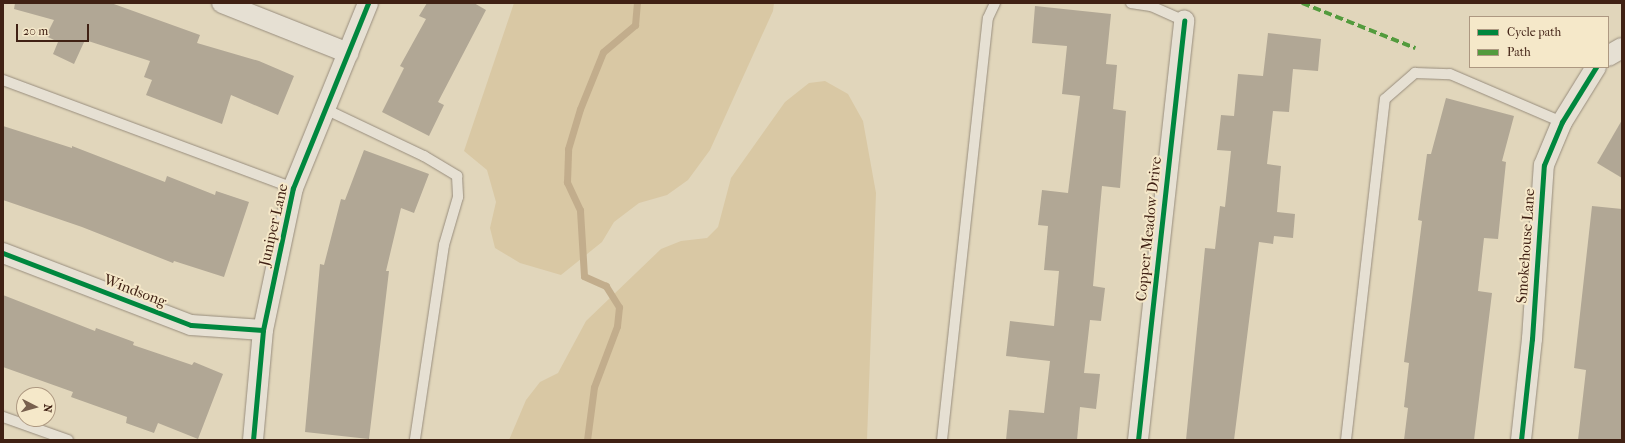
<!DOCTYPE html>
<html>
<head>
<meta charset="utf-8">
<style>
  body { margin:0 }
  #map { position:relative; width:1625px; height:443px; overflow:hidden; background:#e1d6bb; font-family:"IM FELL French Canon",serif }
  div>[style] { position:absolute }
  .green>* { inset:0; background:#d9c8a4 }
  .stream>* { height:7px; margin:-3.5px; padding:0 3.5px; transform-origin:3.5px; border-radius:3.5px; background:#c2ad8c }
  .building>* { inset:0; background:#b1a795 }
  .roads { filter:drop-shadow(0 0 1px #988d7d) drop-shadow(0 0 1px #988d7d) }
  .service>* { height:10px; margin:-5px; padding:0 5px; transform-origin:5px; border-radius:5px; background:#e6e0d3 }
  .minor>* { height:20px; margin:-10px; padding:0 10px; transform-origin:10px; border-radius:10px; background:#e6e0d3 }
  .quiet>* { height:4px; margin-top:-2px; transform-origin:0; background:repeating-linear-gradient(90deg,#539b3d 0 8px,transparent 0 12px) }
  .cycleway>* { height:5px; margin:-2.5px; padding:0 2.5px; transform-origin:2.5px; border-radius:2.5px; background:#00873e }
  span { translate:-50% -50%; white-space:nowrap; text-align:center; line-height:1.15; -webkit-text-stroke:4px #f5e8c9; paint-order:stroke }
  .street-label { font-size:15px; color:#402114 }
  .frame { position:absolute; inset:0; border:4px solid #402114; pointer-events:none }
  .legend { position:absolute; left:1469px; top:16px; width:140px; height:52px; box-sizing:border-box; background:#f5e8c9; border:1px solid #ad9881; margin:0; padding:5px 7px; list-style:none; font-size:12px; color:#402114 }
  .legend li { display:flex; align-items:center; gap:8px; height:20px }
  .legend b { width:20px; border:1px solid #ad9881 }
  .north { position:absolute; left:16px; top:387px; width:40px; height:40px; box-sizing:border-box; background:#f5e8c9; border:1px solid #ad9881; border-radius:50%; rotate:96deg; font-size:11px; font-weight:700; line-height:16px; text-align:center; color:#402114 }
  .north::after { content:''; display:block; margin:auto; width:14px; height:18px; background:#78604e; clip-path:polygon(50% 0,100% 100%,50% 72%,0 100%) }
  .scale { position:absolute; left:16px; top:24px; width:73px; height:18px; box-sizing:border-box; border:2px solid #402114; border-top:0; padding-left:5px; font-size:12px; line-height:14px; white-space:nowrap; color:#402114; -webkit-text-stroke:3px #f5e8c9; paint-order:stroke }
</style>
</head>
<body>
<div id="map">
  <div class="green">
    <div style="clip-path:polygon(514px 3px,774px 3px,773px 11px,710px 150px,688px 180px,667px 195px,639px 203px,614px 222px,602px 242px,561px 275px,520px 263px,495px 248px,490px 228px,496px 202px,487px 170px,464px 151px)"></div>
    <div style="clip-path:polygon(825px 81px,848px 94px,863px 121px,876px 193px,867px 440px,509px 440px,526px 400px,540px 382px,558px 373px,586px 321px,661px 249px,681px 241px,707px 238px,718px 227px,731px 178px,785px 102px,809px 83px)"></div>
  </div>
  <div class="stream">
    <div style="left:587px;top:440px;width:53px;rotate:-82.5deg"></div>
    <div style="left:594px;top:387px;width:65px;rotate:-69.3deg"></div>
    <div style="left:617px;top:326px;width:19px;rotate:-84deg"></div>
    <div style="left:619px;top:307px;width:25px;rotate:-122deg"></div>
    <div style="left:606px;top:286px;width:24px;rotate:-156deg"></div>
    <div style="left:584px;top:276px;width:66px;rotate:-93.5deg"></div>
    <div style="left:580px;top:210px;width:31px;rotate:-115deg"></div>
    <div style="left:567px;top:182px;width:33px;rotate:-88deg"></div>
    <div style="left:568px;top:149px;width:42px;rotate:-73.3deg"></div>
    <div style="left:580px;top:109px;width:61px;rotate:-68deg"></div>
    <div style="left:603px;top:52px;width:42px;rotate:-40.2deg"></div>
    <div style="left:635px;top:25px;width:22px;rotate:-85deg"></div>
  </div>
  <div class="building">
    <div style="clip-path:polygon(15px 3px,111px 3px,200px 35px,197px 43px,259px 61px,294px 76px,278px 115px,231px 95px,222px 124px,146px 95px,152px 80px,144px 77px,150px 61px,85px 40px,74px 64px,53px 54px,58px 42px,46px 36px,54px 20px,14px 9px)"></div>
    <div style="clip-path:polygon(427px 3px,474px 3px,486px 10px,438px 102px,444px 105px,429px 136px,382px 112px,404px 68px,400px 66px,426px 19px,419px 16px)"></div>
    <div style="clip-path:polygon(1035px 6px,1111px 14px,1106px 64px,1117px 65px,1113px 109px,1126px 111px,1120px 188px,1102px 186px,1097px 240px,1093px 286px,1105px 288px,1101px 321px,1090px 320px,1084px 373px,1100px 374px,1096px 409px,1080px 407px,1077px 440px,1006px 440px,1009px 410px,1044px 413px,1050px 361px,1006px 356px,1010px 321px,1054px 326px,1059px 271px,1044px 270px,1048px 226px,1038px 225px,1042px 190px,1068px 193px,1080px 96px,1062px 94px,1067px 46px,1032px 43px)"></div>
    <div style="clip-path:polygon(1268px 33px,1321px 39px,1318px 71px,1293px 69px,1289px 112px,1273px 111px,1267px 164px,1281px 166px,1277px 212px,1295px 214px,1293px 238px,1274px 236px,1273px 244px,1259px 242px,1234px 440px,1186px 440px,1205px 248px,1215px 249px,1220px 206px,1225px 207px,1231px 151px,1217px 150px,1221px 115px,1234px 116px,1238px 74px,1263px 76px)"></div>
    <div style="clip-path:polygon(1446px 98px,1514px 116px,1502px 161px,1506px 162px,1498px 239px,1484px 238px,1478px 291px,1492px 293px,1474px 440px,1404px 440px,1408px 408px,1404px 407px,1409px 363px,1404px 362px,1422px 221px,1418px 220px,1421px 197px,1427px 154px,1431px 154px)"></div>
    <div style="clip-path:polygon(1622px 120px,1622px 178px,1597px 163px)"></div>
    <div style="clip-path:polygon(3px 126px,72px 148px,72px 146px,165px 182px,167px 176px,215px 195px,216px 191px,249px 202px,224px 277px,174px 261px,173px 263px,82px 227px,3px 200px)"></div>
    <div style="clip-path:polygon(364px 150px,429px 174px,414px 213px,401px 208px,386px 271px,389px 271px,369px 439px,305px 432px,320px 264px,324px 265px,341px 199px,345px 200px)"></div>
    <div style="clip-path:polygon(1592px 206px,1622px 209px,1622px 440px,1578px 440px,1586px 370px,1574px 368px)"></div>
    <div style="clip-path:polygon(3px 295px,95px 331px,96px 328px,134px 342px,133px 345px,192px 365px,194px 362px,223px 374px,198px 439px,158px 423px,154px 433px,126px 423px,127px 417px,71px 397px,73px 392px,3px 367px)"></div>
  </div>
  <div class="roads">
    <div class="service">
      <div style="left:1131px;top:3px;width:20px;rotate:9deg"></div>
      <div style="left:1151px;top:6px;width:36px;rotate:24deg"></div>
      <div style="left:3px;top:80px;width:309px;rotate:20.4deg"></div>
      <div style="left:325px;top:109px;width:110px;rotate:25.4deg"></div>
      <div style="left:424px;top:156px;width:39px;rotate:31deg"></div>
      <div style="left:457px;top:176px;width:21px;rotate:87deg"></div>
      <div style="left:458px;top:197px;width:50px;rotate:106.3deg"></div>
      <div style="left:444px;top:245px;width:197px;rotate:98.5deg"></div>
      <div style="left:3px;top:417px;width:69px;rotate:19.5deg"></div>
      <div style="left:942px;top:440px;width:424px;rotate:-83.8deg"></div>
      <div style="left:988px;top:18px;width:17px;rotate:-65deg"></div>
      <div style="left:1346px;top:440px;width:343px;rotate:-83.5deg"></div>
      <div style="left:1385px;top:99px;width:40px;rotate:-41deg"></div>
      <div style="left:1415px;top:73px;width:35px;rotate:2deg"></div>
      <div style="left:1450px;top:74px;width:122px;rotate:23.2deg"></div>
    </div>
    <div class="minor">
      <div style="left:222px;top:3px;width:136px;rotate:21.6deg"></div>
      <div style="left:1608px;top:56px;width:16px;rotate:-30deg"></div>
      <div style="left:3px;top:253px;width:201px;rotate:21deg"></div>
      <div style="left:191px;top:325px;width:72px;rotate:4deg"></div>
      <div style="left:253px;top:440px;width:110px;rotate:-84.8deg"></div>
      <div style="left:263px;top:330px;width:145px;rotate:-78.1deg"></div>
      <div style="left:293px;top:188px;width:200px;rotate:-67.9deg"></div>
      <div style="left:1138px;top:440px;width:422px;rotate:-83.7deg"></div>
      <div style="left:1521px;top:440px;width:102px;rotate:-83.8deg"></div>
      <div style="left:1532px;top:339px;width:174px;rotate:-86.1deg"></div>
      <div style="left:1544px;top:165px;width:47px;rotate:-67.3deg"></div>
      <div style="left:1562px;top:122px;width:65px;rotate:-58.3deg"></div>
    </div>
  </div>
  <div class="quiet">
    <div style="left:1302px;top:3px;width:122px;rotate:21.7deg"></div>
  </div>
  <div class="cycleway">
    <div style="left:3px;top:253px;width:201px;rotate:21deg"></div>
    <div style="left:191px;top:325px;width:72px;rotate:4deg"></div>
    <div style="left:253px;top:440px;width:110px;rotate:-84.8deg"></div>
    <div style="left:263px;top:330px;width:145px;rotate:-78.1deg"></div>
    <div style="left:293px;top:188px;width:200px;rotate:-67.9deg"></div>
    <div style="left:1138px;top:440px;width:422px;rotate:-83.7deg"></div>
    <div style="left:1521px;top:440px;width:102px;rotate:-83.8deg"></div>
    <div style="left:1532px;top:339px;width:174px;rotate:-86.1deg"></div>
    <div style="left:1544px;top:165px;width:47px;rotate:-67.3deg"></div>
    <div style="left:1562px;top:122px;width:65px;rotate:-58.3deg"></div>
  </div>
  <div class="street-label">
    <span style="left:274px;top:225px;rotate:-77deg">Juniper Lane</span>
    <span style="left:1149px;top:229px;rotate:-84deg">Copper Meadow Drive</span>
    <span style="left:1526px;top:246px;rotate:-86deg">Smokehouse Lane</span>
    <span style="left:135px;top:291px;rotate:21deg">Windsong</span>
  </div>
  <div class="frame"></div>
  <ul class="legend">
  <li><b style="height:5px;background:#00873e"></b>Cycle path</li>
  <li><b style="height:5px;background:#539b3d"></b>Path</li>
  </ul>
  <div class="north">N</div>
  <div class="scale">20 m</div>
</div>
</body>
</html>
